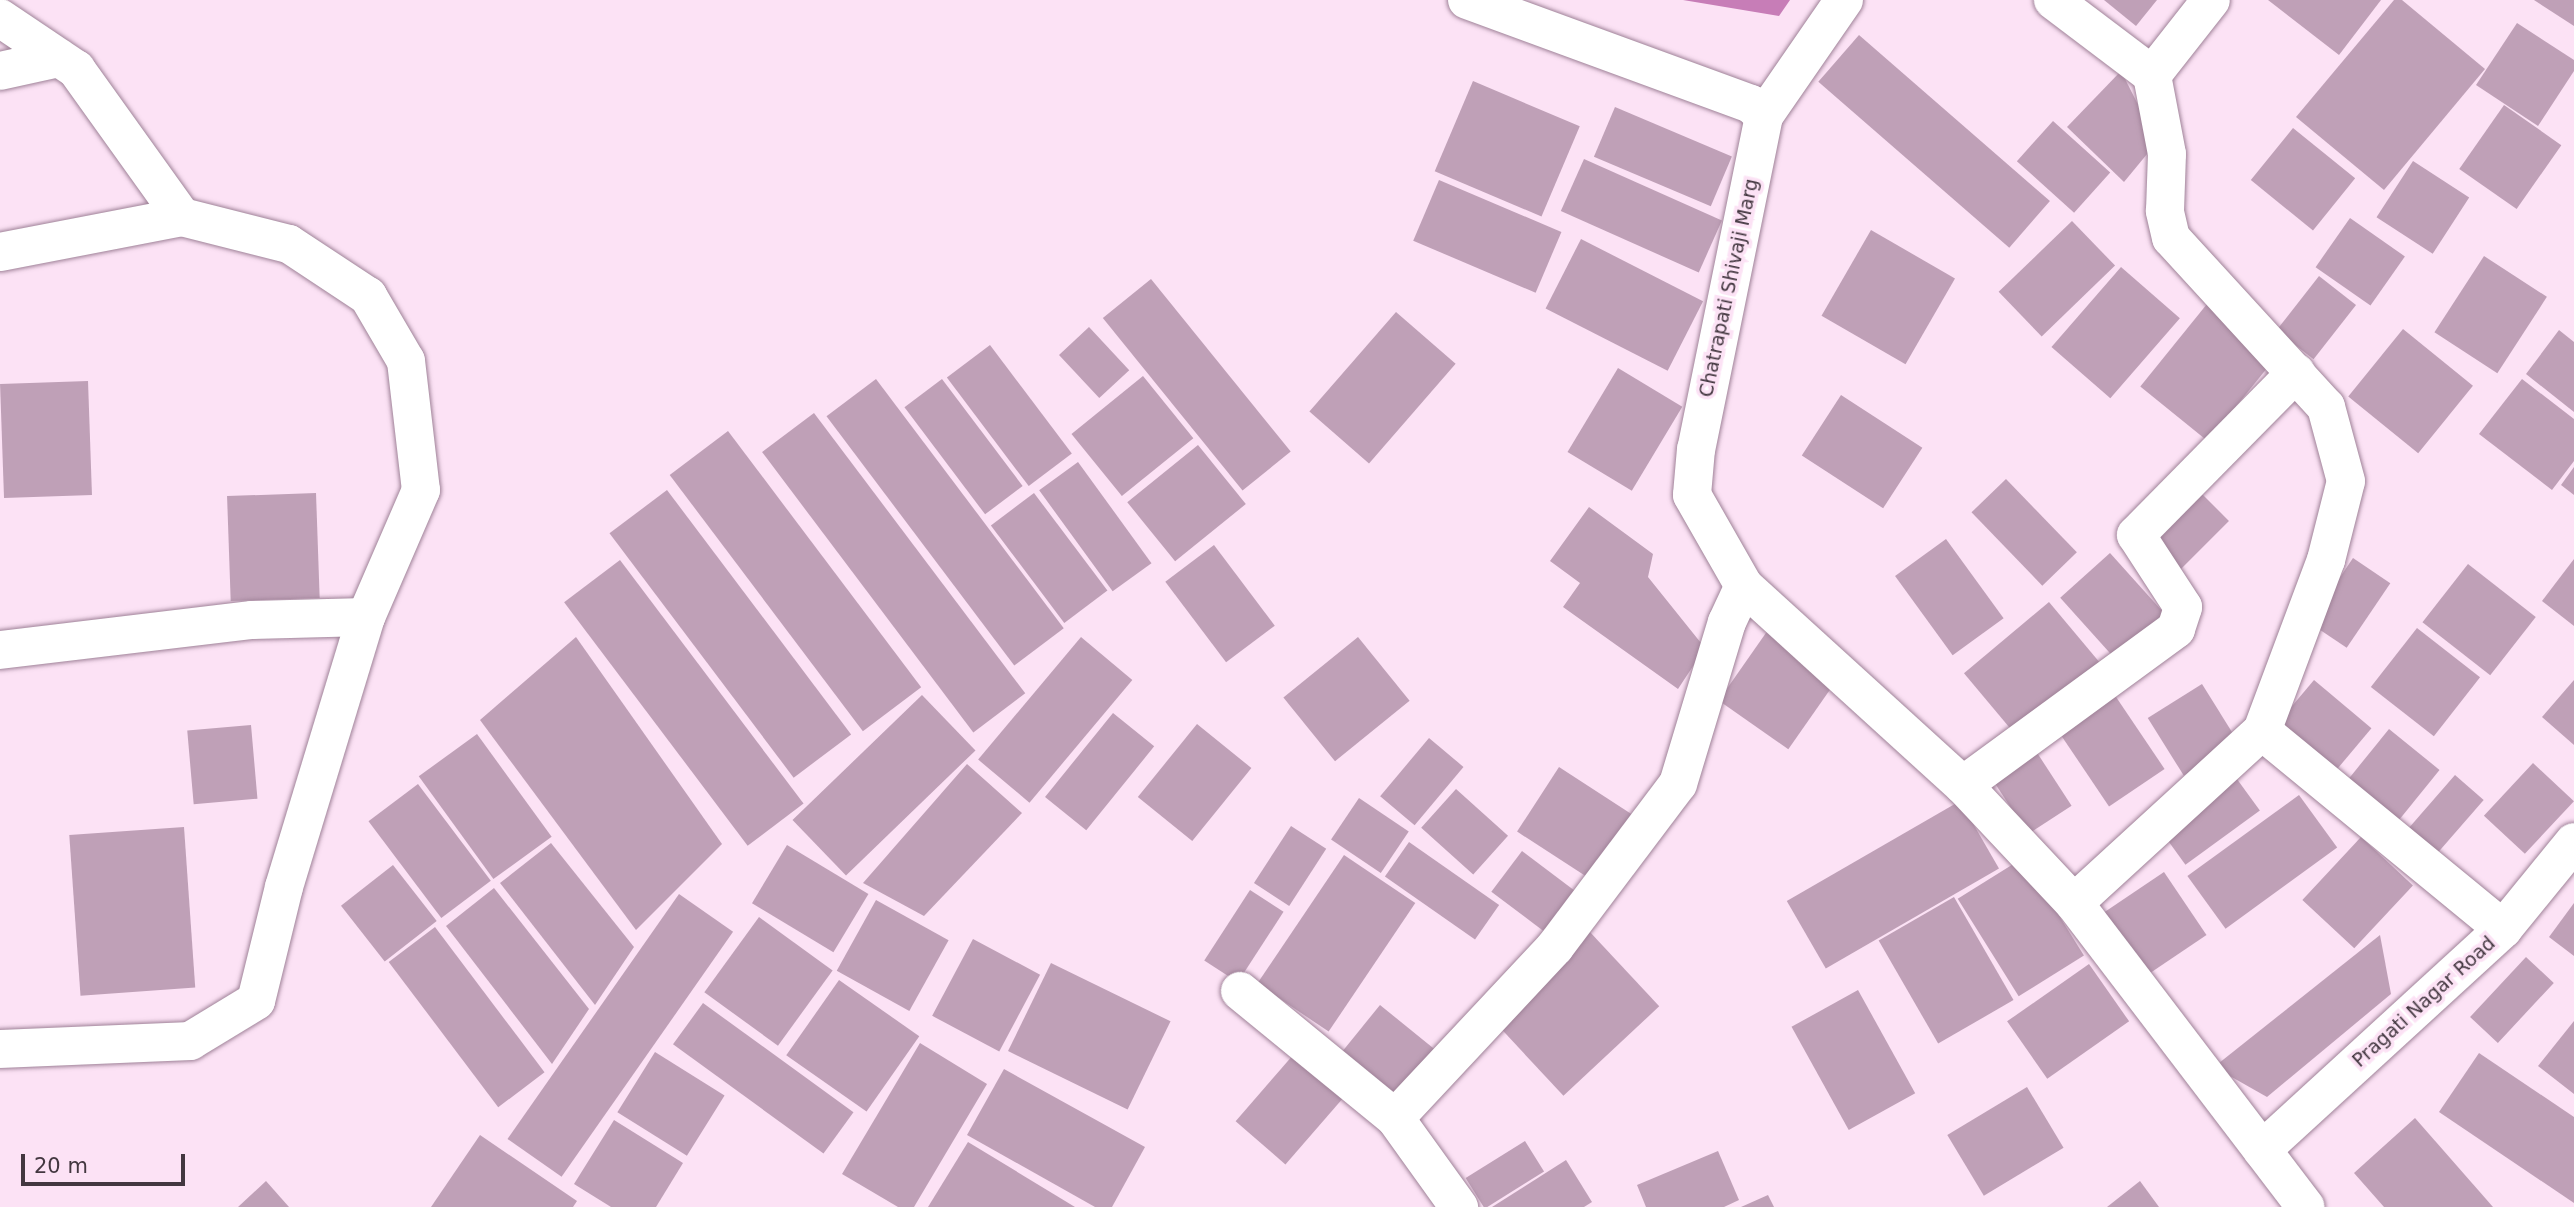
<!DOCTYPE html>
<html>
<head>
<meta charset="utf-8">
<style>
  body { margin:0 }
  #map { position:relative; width:2574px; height:1207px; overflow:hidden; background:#fce2f5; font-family:"DejaVu Sans",sans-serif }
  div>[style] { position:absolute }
  .water>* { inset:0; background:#c77db7 }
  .building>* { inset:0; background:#bfa0b7; transform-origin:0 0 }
  .roads { filter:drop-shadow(0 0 2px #9f8298) drop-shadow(0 0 2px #9f8298) }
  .minor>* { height:38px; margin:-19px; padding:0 19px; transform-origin:19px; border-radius:19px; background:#fff }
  span { translate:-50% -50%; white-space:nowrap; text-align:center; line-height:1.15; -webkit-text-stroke:7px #fce2f5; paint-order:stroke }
  .street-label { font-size:19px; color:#433740 }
  .scale { position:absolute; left:21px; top:1154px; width:164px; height:32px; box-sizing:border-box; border:4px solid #433740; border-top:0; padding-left:9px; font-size:21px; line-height:24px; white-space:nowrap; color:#433740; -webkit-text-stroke:5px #fce2f5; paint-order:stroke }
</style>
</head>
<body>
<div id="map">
  <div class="water">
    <div style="clip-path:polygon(1683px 0,1790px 0,1779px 16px)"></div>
  </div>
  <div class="building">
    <div style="clip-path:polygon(2104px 0,2157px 0,2136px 26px)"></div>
    <div style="clip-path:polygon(2268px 0,2381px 0,2339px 55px)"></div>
    <div style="clip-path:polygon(2394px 0,2402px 0,2485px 69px,2384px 190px,2296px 117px)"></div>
    <div style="clip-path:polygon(2534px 0,2574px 0,2574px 26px)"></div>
    <div style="clip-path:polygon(2517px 23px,2574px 60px,2574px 71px,2538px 126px,2476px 85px)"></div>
    <div style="left:1859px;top:35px;width:253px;height:62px;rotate:41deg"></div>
    <div style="clip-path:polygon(2121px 71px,2157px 142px,2124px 182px,2067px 127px)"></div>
    <div style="left:1473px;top:81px;width:116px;height:98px;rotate:23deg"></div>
    <div style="left:2504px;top:105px;width:70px;height:78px;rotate:35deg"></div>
    <div style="left:1615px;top:107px;width:127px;height:54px;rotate:23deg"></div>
    <div style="left:2053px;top:121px;width:77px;height:54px;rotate:42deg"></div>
    <div style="left:2293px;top:128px;width:80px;height:67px;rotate:39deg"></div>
    <div style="left:1584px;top:159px;width:151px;height:57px;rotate:24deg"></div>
    <div style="left:2413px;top:161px;width:67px;height:67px;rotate:33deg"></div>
    <div style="left:1439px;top:180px;width:133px;height:66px;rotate:23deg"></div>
    <div style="left:2350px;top:218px;width:67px;height:60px;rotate:35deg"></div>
    <div style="left:2072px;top:221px;width:62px;height:102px;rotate:46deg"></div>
    <div style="left:1871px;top:230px;width:97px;height:99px;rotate:30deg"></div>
    <div style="left:1581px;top:239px;width:137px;height:78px;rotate:27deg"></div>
    <div style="left:2484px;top:256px;width:75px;height:91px;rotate:33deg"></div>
    <div style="left:2121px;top:267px;width:78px;height:106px;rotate:41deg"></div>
    <div style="left:2319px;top:276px;width:47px;height:69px;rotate:38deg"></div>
    <div style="left:1151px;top:279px;width:222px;height:62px;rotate:51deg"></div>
    <div style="left:2207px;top:304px;width:87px;height:106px;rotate:39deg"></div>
    <div style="left:1396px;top:312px;width:79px;height:132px;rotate:41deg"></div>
    <div style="left:1089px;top:327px;width:59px;height:41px;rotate:47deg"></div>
    <div style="left:2403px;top:329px;width:90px;height:87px;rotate:39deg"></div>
    <div style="clip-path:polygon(2559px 330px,2574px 342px,2574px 412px,2526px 374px)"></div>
    <div style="left:990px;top:345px;width:136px;height:54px;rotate:53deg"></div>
    <div style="left:1618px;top:368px;width:75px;height:98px;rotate:31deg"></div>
    <div style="left:1143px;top:376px;width:80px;height:92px;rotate:51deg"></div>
    <div style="left:876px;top:379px;width:312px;height:62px;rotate:53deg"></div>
    <div style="left:942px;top:379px;width:134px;height:47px;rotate:53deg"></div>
    <div style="clip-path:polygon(2522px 379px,2574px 419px,2574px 461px,2552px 490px,2479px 434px)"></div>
    <div style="left:88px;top:381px;width:114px;height:88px;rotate:88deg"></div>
    <div style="left:1841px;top:395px;width:97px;height:72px;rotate:33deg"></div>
    <div style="left:814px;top:413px;width:351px;height:65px;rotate:53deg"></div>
    <div style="left:728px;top:431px;width:321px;height:73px;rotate:53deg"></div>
    <div style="left:1198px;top:445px;width:76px;height:91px;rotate:51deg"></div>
    <div style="left:1078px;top:462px;width:125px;height:48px;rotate:54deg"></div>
    <div style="clip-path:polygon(2574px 467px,2574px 495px,2561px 485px)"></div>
    <div style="left:2006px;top:479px;width:102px;height:48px;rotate:46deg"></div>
    <div style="left:2195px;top:487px;width:48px;height:75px;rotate:45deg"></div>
    <div style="left:667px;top:490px;width:306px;height:72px;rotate:53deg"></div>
    <div style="left:316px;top:493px;width:105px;height:89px;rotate:88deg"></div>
    <div style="left:1034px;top:493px;width:122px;height:54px;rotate:53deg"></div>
    <div style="clip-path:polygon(1589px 507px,1653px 554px,1648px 577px,1705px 648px,1678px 689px,1563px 607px,1580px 583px,1550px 561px)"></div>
    <div style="left:1946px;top:539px;width:98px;height:63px;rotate:54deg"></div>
    <div style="left:1214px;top:545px;width:101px;height:61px;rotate:53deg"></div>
    <div style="left:2110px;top:553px;width:86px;height:67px;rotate:48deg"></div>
    <div style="left:2353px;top:558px;width:45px;height:78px;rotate:34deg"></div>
    <div style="clip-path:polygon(2574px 559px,2574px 626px,2542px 601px)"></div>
    <div style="left:620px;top:560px;width:305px;height:70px;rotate:53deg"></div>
    <div style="left:2468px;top:564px;width:86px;height:74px;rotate:38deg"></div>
    <div style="left:2049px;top:602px;width:87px;height:111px;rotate:50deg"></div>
    <div style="left:2417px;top:628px;width:80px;height:75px;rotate:38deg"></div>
    <div style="left:1768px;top:630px;width:85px;height:86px;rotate:35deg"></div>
    <div style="clip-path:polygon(576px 637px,722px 844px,636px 930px,480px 720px)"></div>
    <div style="left:1081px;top:637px;width:67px;height:160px;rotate:40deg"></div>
    <div style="left:1358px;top:637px;width:82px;height:96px;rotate:51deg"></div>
    <div style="left:2314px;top:680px;width:75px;height:65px;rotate:40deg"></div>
    <div style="clip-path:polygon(2574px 680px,2574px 745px,2542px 717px)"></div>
    <div style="left:2202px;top:684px;width:68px;height:64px;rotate:58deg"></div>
    <div style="left:2112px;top:691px;width:94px;height:67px;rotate:56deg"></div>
    <div style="left:922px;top:695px;width:77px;height:180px;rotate:46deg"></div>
    <div style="left:1113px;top:713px;width:53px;height:108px;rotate:39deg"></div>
    <div style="left:1197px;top:724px;width:70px;height:94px;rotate:39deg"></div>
    <div style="left:251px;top:725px;width:74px;height:64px;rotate:85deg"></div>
    <div style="left:2389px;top:729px;width:65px;height:65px;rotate:39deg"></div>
    <div style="left:477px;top:734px;width:127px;height:72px;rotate:54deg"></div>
    <div style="left:1429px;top:738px;width:45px;height:76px;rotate:40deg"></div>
    <div style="left:2034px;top:748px;width:69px;height:52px;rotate:57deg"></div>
    <div style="left:2533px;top:763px;width:56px;height:72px;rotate:43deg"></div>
    <div style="clip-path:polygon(967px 764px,1022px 813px,924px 916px,863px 883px)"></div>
    <div style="left:1559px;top:767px;width:95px;height:77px;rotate:33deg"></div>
    <div style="left:2234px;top:775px;width:44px;height:92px;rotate:54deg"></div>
    <div style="left:2455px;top:775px;width:38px;height:75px;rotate:41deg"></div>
    <div style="left:418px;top:784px;width:121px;height:62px;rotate:53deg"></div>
    <div style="left:1456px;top:789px;width:70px;height:52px;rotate:42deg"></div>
    <div style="left:2299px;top:795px;width:65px;height:138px;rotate:54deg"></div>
    <div style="left:1359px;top:798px;width:60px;height:50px;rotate:34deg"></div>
    <div style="left:1960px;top:801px;width:78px;height:200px;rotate:60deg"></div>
    <div style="left:1291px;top:826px;width:42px;height:68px;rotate:33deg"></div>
    <div style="left:184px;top:827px;width:161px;height:115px;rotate:86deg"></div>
    <div style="left:2361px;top:837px;width:71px;height:86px;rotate:43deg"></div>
    <div style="left:1409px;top:842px;width:110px;height:42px;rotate:35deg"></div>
    <div style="clip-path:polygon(551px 843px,634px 947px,595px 1005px,500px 883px)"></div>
    <div style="left:787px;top:845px;width:95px;height:68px;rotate:31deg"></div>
    <div style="left:1522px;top:851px;width:76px;height:51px;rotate:37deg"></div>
    <div style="left:1344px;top:855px;width:86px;height:155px;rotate:34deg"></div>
    <div style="left:2023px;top:858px;width:115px;height:77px;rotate:58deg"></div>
    <div style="left:393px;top:865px;width:71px;height:66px;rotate:52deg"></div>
    <div style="left:2164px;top:872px;width:76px;height:72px;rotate:56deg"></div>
    <div style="clip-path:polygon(494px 888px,589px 1009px,552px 1064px,446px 926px)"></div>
    <div style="left:1250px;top:890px;width:40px;height:84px;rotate:33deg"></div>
    <div style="left:679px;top:894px;width:66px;height:299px;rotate:35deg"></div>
    <div style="left:1954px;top:897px;width:119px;height:87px;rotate:60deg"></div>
    <div style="left:876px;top:900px;width:83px;height:81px;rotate:29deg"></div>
    <div style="clip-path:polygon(2574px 903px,2574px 956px,2549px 937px)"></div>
    <div style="left:759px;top:917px;width:91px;height:93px;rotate:36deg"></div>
    <div style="left:435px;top:927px;width:182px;height:58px;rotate:53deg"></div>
    <div style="left:1589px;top:931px;width:103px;height:131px;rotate:47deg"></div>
    <div style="clip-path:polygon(2380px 935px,2391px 994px,2267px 1097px,2214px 1067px)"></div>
    <div style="left:973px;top:939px;width:76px;height:87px;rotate:28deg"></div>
    <div style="left:2526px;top:957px;width:38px;height:82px;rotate:43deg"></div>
    <div style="left:1051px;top:963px;width:133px;height:98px;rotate:26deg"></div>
    <div style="left:2089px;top:964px;width:70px;height:100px;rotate:55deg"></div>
    <div style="left:839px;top:980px;width:98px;height:92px;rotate:35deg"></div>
    <div style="left:1858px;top:990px;width:118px;height:76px;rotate:61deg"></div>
    <div style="left:703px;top:1003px;width:186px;height:51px;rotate:36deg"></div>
    <div style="left:1380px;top:1005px;width:75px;height:69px;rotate:39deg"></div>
    <div style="clip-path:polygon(2574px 1021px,2574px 1094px,2538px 1066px)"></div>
    <div style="clip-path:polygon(920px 1043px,987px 1084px,914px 1207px,898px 1207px,842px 1174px)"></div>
    <div style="left:655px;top:1052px;width:82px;height:71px;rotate:32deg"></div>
    <div style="clip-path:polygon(2479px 1053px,2574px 1117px,2574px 1203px,2439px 1112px)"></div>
    <div style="left:1294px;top:1054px;width:66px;height:89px;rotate:41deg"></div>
    <div style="clip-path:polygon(1004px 1069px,1145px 1147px,1112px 1207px,1095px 1207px,967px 1135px)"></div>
    <div style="left:2027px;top:1087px;width:71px;height:93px;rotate:59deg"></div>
    <div style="clip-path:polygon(2415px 1118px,2493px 1207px,2384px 1207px,2354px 1173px)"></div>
    <div style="clip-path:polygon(614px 1120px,683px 1163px,656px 1207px,611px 1207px,574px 1184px)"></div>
    <div style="clip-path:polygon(480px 1135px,577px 1201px,573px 1207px,431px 1207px)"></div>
    <div style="left:1525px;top:1141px;width:36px;height:70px;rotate:58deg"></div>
    <div style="clip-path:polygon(968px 1142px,1075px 1207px,928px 1207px)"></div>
    <div style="clip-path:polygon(1718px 1151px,1739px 1200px,1724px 1207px,1646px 1207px,1637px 1185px)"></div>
    <div style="clip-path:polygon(1566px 1160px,1592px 1202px,1584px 1207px,1492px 1207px)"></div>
    <div style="clip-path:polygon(266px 1181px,289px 1207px,238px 1207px)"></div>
    <div style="clip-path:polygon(2140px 1181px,2159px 1207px,2107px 1207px)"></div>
    <div style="clip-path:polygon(1768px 1195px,1774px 1207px,1741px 1207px)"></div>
  </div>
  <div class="roads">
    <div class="minor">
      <div style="left:1467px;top:0;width:302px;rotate:20.1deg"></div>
      <div style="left:1751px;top:104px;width:18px;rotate:43deg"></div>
      <div style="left:1844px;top:0;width:141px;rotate:124.6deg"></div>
      <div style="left:1764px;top:116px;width:340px;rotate:101.5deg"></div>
      <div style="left:1696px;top:449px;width:46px;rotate:95deg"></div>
      <div style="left:1692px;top:495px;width:105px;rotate:60.3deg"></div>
      <div style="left:1744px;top:586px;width:296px;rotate:42.3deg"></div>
      <div style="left:1963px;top:785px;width:162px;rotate:46.8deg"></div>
      <div style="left:2074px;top:903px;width:382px;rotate:52.7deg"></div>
      <div style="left:2053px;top:0;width:124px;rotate:37.1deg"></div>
      <div style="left:0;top:18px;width:92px;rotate:33.9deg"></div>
      <div style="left:76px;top:69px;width:182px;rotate:54.4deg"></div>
      <div style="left:0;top:71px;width:60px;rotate:-12.4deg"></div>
      <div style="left:0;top:252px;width:185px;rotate:-10.9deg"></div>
      <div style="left:182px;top:217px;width:110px;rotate:14.2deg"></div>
      <div style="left:289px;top:244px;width:95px;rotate:33.4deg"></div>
      <div style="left:368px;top:296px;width:75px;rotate:59.7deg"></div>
      <div style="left:406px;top:361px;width:130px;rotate:83.4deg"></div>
      <div style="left:421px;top:490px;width:138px;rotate:113.4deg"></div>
      <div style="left:366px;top:617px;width:282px;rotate:106.9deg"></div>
      <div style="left:284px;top:887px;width:117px;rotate:103.8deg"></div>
      <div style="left:256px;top:1001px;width:77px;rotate:148.8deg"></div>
      <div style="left:190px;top:1041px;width:190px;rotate:177.6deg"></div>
      <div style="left:0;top:650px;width:254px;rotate:-6.8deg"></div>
      <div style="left:252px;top:620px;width:114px;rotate:-1.5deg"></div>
      <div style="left:2262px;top:731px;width:312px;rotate:39.4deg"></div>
      <div style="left:1963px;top:785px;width:264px;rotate:-36.2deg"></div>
      <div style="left:2176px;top:629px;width:23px;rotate:-72deg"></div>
      <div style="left:2183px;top:607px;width:86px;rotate:-123.1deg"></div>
      <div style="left:2136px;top:535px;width:228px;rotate:-45.4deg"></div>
      <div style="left:2074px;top:903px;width:255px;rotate:-42.5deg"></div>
      <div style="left:2262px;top:731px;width:183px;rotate:-69.5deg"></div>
      <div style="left:2326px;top:560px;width:81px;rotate:-75.8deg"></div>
      <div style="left:2346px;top:481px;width:77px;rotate:-105.1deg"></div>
      <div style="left:2326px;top:407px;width:229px;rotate:-132.5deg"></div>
      <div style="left:2171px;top:238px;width:28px;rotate:-103deg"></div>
      <div style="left:2165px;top:211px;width:57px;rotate:-88deg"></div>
      <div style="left:2167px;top:154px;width:80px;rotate:-100.8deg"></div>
      <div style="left:2152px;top:75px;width:95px;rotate:-51.8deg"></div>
      <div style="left:1240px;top:991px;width:200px;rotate:39.3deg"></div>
      <div style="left:1395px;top:1118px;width:110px;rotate:54.3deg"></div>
      <div style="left:1395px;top:1118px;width:234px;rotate:-46.9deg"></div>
      <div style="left:1555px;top:947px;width:204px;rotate:-53deg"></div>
      <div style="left:1678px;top:784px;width:169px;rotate:-73.2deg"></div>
      <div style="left:1727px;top:622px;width:40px;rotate:-65deg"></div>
      <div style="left:2262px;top:1150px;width:327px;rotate:-42.5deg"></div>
      <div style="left:2503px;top:929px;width:112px;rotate:-50.8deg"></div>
    </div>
  </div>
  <div class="street-label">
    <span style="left:1729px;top:288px;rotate:-78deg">Chatrapati Shivaji Marg</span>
    <span style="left:2424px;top:1002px;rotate:-42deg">Pragati Nagar Road</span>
  </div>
  <div class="scale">20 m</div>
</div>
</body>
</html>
